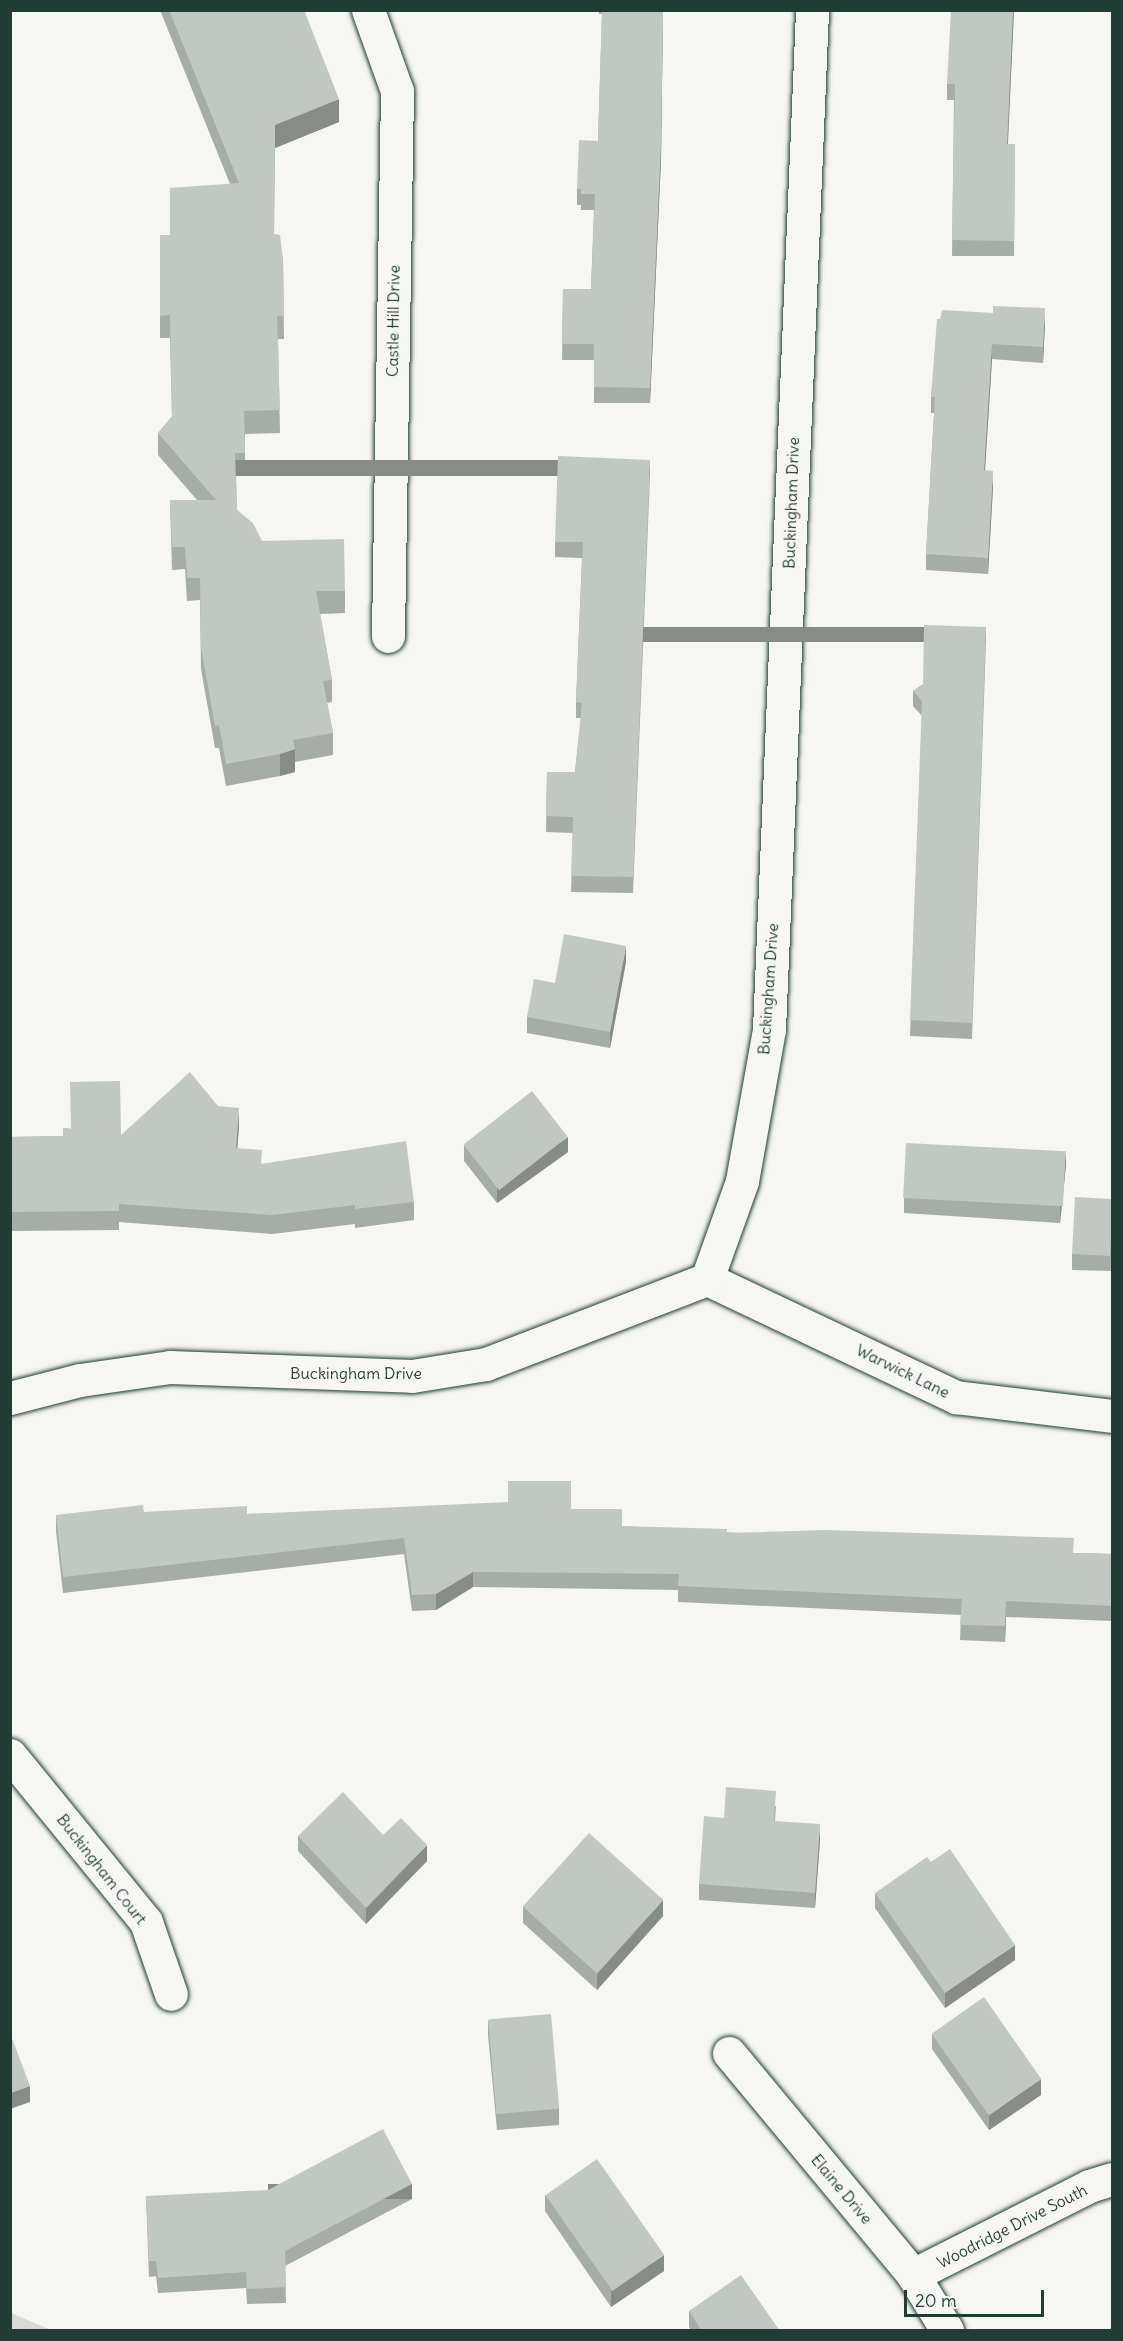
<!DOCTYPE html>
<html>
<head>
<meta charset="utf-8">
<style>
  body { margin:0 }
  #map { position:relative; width:1123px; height:2341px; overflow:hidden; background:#f6f6f2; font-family:Delius,sans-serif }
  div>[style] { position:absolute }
  .green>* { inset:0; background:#d6dbd6 }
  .roads { filter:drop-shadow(0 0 2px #1f3d34) drop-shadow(0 0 2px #1f3d34) }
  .street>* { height:33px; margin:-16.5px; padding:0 16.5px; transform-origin:16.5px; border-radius:16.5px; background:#f6f6f2 }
  .wall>* { inset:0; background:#a6aca8 }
  .shaded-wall>* { inset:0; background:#878c88; transform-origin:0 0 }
  .building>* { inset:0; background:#c1c8c3; transform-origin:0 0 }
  span { translate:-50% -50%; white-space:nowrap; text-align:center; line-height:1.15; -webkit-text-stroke:5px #f6f6f2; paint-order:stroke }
  .street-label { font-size:16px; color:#1f3d34 }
  .frame { position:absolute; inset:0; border:12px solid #1f3d34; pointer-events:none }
  .scale { position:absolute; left:904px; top:2290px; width:140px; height:27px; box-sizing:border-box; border:3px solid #1f3d34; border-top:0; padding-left:8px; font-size:18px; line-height:21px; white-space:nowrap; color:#1f3d34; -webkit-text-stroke:4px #f6f6f2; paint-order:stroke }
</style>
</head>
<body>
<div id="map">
  <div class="green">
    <div style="clip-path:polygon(10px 2313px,11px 2313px,51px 2330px,11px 2330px)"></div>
  </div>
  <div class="roads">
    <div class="street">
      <div style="left:368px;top:10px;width:86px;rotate:70.3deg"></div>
      <div style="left:397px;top:91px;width:545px;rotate:90.95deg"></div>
      <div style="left:707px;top:1279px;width:276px;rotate:25.4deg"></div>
      <div style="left:956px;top:1397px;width:157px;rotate:6.9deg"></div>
      <div style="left:10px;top:1398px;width:72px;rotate:-14.4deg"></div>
      <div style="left:80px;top:1380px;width:91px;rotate:-8.2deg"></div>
      <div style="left:170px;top:1367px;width:242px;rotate:2.1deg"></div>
      <div style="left:412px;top:1376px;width:75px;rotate:-9.2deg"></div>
      <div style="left:486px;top:1364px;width:237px;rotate:-21deg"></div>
      <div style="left:707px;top:1279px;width:104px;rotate:-70.3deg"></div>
      <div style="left:742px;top:1181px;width:154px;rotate:-79.9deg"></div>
      <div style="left:769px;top:1029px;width:1020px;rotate:-87.58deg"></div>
      <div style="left:10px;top:1755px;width:215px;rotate:50.8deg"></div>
      <div style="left:146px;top:1922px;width:76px;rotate:70.9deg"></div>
      <div style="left:729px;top:2053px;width:288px;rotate:50.3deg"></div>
      <div style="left:913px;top:2275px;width:65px;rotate:58.3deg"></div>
      <div style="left:913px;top:2275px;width:197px;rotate:-26.8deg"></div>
      <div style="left:1089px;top:2186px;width:24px;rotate:-17deg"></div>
    </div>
  </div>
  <div class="wall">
    <div style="clip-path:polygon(160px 10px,304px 10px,339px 122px,275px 148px,274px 234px,283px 259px,284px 339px,278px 339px,280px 433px,245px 434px,245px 475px,236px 476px,237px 510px,262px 541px,345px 591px,345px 613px,320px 614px,332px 680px,332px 702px,327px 703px,333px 733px,333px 755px,295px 762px,295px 772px,280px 776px,226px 786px,219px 748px,215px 748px,201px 669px,200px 600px,187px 601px,185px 569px,172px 570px,170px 500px,197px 500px,158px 455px,158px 433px,172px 417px,170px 338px,160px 338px,160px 235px,170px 235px,230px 184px)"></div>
    <div style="clip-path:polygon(599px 10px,663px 10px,661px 160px,650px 403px,594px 403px,594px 360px,562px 360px,563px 289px,591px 289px,594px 210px,581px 210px,581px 205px,577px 205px,577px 189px,598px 141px,602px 14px,599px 14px)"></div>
    <div style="clip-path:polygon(1014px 10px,1008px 144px,1015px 144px,1014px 256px,952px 256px,954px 100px,947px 100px,947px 84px)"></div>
    <div style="clip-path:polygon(940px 319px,1045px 324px,1043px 363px,992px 359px,985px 470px,993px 487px,988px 574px,926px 570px,926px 554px,934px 413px,931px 413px,931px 397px)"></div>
    <div style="clip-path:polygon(650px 476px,633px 893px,571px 892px,573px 833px,546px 832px,547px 772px,575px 772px,581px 718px,576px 718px,576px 702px,582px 558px,555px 557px,555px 542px)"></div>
    <div style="clip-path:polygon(986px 642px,972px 1039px,910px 1036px,922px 716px,913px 706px,913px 691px)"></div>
    <div style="clip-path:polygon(626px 962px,610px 1048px,527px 1033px,527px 1017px,555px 983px)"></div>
    <div style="clip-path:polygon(218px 1106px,239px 1126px,237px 1148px,262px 1164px,414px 1202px,414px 1220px,355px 1228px,355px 1224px,272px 1234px,119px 1222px,119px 1230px,10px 1231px,10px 1137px,63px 1136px,63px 1128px,121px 1135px)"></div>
    <div style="clip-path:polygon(464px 1146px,568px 1152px,497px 1203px,464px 1161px)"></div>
    <div style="clip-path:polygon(1066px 1165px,1060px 1223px,904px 1213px,904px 1198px)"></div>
    <div style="clip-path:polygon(1113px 1199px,1113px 1271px,1072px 1270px,1072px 1254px)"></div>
    <div style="clip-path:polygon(571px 1509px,622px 1526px,1074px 1553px,1113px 1554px,1113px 1621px,1006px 1617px,1005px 1642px,960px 1640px,961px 1615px,678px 1602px,678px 1590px,473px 1587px,436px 1610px,412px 1611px,404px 1554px,63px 1593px,56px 1531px,56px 1515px,144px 1512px,247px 1514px)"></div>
    <div style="clip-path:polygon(776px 1806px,775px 1821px,820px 1840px,815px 1908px,699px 1900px,699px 1884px,724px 1818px)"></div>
    <div style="clip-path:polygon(383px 1835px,427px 1861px,366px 1924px,298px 1851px,298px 1836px)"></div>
    <div style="clip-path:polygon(875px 1893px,1015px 1960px,945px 2008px,875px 1908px)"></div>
    <div style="clip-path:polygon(523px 1907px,663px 1916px,597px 1990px,523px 1923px)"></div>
    <div style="clip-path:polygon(488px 2020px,559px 2109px,559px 2125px,497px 2130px,488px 2035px)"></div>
    <div style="clip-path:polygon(932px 2034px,1041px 2095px,989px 2130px,932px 2049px)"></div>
    <div style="clip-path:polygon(545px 2195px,664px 2271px,611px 2307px,545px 2211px)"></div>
    <div style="clip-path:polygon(146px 2196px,412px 2199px,285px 2266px,286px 2303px,247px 2304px,246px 2288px,158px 2293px,156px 2276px,149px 2277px)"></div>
    <div style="clip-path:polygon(689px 2311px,780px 2331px,691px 2331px,689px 2327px)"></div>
  </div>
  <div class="shaded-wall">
    <div style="clip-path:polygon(663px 10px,661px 160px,650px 403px,650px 388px)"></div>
    <div style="clip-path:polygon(1013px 10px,1014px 10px,1007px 159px,1007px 144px)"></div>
    <div style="clip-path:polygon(339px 99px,339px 122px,275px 148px,275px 125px)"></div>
    <div style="clip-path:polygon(1045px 308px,1045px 324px,1043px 363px,1043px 347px)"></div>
    <div style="clip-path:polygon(992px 344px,992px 359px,984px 486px,984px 470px)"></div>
    <div style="left:650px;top:460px;width:16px;height:417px;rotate:90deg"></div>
    <div style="clip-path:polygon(993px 471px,993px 487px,988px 574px,988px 558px)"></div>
    <div style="left:986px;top:627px;width:15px;height:396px;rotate:90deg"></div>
    <div style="clip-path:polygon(295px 749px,295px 772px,280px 776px,280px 754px)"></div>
    <div style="clip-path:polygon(626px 946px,626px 962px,610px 1048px,610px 1032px)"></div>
    <div style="clip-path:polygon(239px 1108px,239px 1126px,236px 1167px,236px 1148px)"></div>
    <div style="clip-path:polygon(568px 1137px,568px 1152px,497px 1203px,497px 1187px)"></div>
    <div style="clip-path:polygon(1066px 1150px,1066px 1165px,1060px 1223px,1060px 1208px)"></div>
    <div style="clip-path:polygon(473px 1572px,473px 1587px,436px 1610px,436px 1594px)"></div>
    <div style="clip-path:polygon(1006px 1601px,1006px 1617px,1005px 1642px,1005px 1626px)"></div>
    <div style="clip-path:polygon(820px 1824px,820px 1840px,815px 1908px,815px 1893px)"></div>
    <div style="clip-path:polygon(427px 1845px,427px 1861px,366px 1924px,366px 1908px)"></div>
    <div style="clip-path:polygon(663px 1900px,663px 1916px,597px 1990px,597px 1974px)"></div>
    <div style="clip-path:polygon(1015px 1945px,1015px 1960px,945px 2008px,945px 1993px)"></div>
    <div style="clip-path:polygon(1041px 2079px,1041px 2095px,989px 2130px,989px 2114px)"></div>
    <div style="clip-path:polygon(30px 2086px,30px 2102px,10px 2109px,10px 2093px)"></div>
    <div style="left:412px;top:2184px;width:15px;height:144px;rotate:90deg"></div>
    <div style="clip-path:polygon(664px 2255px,664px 2271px,611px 2307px,611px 2291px)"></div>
  </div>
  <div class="building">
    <div style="clip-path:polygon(169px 10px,304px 10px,339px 99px,275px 125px,274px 234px,280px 235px,283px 259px,284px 316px,277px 316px,280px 410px,244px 411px,245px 453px,235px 453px,237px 510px,253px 523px,262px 541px,344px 539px,345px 591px,316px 591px,332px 680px,323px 681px,333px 733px,293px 740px,295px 749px,280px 754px,226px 764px,219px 725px,215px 726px,201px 647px,200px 578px,187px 578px,185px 547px,172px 547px,170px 500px,216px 500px,158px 433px,172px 416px,170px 315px,160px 316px,160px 235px,170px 235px,170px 188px,239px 183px)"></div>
    <div style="clip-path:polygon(602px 10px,663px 10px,661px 144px,650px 388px,594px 387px,594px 344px,562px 344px,563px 289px,591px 289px,595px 194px,581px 194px,581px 189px,577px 189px,579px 140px,598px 141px)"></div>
    <div style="clip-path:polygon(951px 10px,1013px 10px,1007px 144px,1015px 144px,1014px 241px,952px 240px,955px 84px,947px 84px)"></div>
    <div style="clip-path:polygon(993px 306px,1045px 308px,1043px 347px,992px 344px,984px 470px,993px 471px,988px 558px,926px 554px,935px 397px,931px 397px,937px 319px,940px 319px,942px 310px,993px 313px)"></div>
    <div style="clip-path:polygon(558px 456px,650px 460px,633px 877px,571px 876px,573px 817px,546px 816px,547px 772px,575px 772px,582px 703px,576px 702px,583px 542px,555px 542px)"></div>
    <div style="clip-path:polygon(924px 625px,986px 627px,972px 1023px,910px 1020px,922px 701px,913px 691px,923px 684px)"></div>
    <div style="clip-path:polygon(564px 934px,626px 946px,610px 1032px,527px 1017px,534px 979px,555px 983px)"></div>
    <div style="clip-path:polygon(190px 1072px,218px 1106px,239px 1108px,236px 1148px,262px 1150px,261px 1164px,406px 1141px,414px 1202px,355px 1209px,355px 1205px,272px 1215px,119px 1204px,119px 1211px,10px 1212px,10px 1137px,63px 1136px,63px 1128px,71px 1129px,70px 1082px,120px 1081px,121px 1135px)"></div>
    <div style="left:532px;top:1091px;width:58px;height:87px;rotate:52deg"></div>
    <div style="left:906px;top:1143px;width:160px;height:55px;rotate:3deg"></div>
    <div style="left:1075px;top:1197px;width:38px;height:57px;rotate:3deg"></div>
    <div style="clip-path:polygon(508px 1481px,571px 1481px,571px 1509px,622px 1509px,622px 1526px,727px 1529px,727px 1533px,826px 1530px,1074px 1538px,1073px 1553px,1113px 1554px,1113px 1606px,1006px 1601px,1005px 1626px,960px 1625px,962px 1599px,678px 1586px,679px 1574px,473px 1572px,436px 1594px,412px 1595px,404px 1538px,63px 1577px,56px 1515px,143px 1505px,144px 1512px,247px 1506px,247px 1514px,508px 1502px)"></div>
    <div style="clip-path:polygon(726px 1787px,776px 1791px,774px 1821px,820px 1824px,815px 1893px,699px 1884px,704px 1816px,724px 1818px)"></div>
    <div style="clip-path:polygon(343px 1792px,383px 1835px,401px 1818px,427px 1845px,366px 1908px,298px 1836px)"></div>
    <div style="left:589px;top:1833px;width:100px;height:99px;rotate:42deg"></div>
    <div style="clip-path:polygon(950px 1849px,1015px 1945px,945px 1993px,875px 1893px,927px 1857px,931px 1862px)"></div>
    <div style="left:984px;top:1997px;width:100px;height:64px;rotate:55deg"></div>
    <div style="left:551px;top:2014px;width:95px;height:63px;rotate:85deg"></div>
    <div style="clip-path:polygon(10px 2033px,30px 2086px,10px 2093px)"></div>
    <div style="clip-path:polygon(383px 2129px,412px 2184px,285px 2251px,286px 2287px,247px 2289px,246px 2272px,158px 2278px,156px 2261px,149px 2261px,146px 2196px,268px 2190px)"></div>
    <div style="left:597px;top:2159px;width:117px;height:63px;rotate:55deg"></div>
    <div style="clip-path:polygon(741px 2275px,780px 2331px,702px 2331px,689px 2311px)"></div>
    <div style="clip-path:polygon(1113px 2328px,1113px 2331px,1103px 2331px)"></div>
  </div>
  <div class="street-label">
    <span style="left:393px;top:321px;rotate:-89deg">Castle Hill Drive</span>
    <span style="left:791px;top:503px;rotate:-88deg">Buckingham Drive</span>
    <span style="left:768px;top:989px;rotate:-86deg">Buckingham Drive</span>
    <span style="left:903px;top:1371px;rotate:26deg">Warwick Lane</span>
    <span style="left:356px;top:1373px">Buckingham Drive</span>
    <span style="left:102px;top:1869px;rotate:52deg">Buckingham Court</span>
    <span style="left:842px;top:2189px;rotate:50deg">Elaine Drive</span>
    <span style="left:1012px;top:2226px;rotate:-27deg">Woodridge Drive South</span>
  </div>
  <div class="frame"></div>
  <div class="scale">20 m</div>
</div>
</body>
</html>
